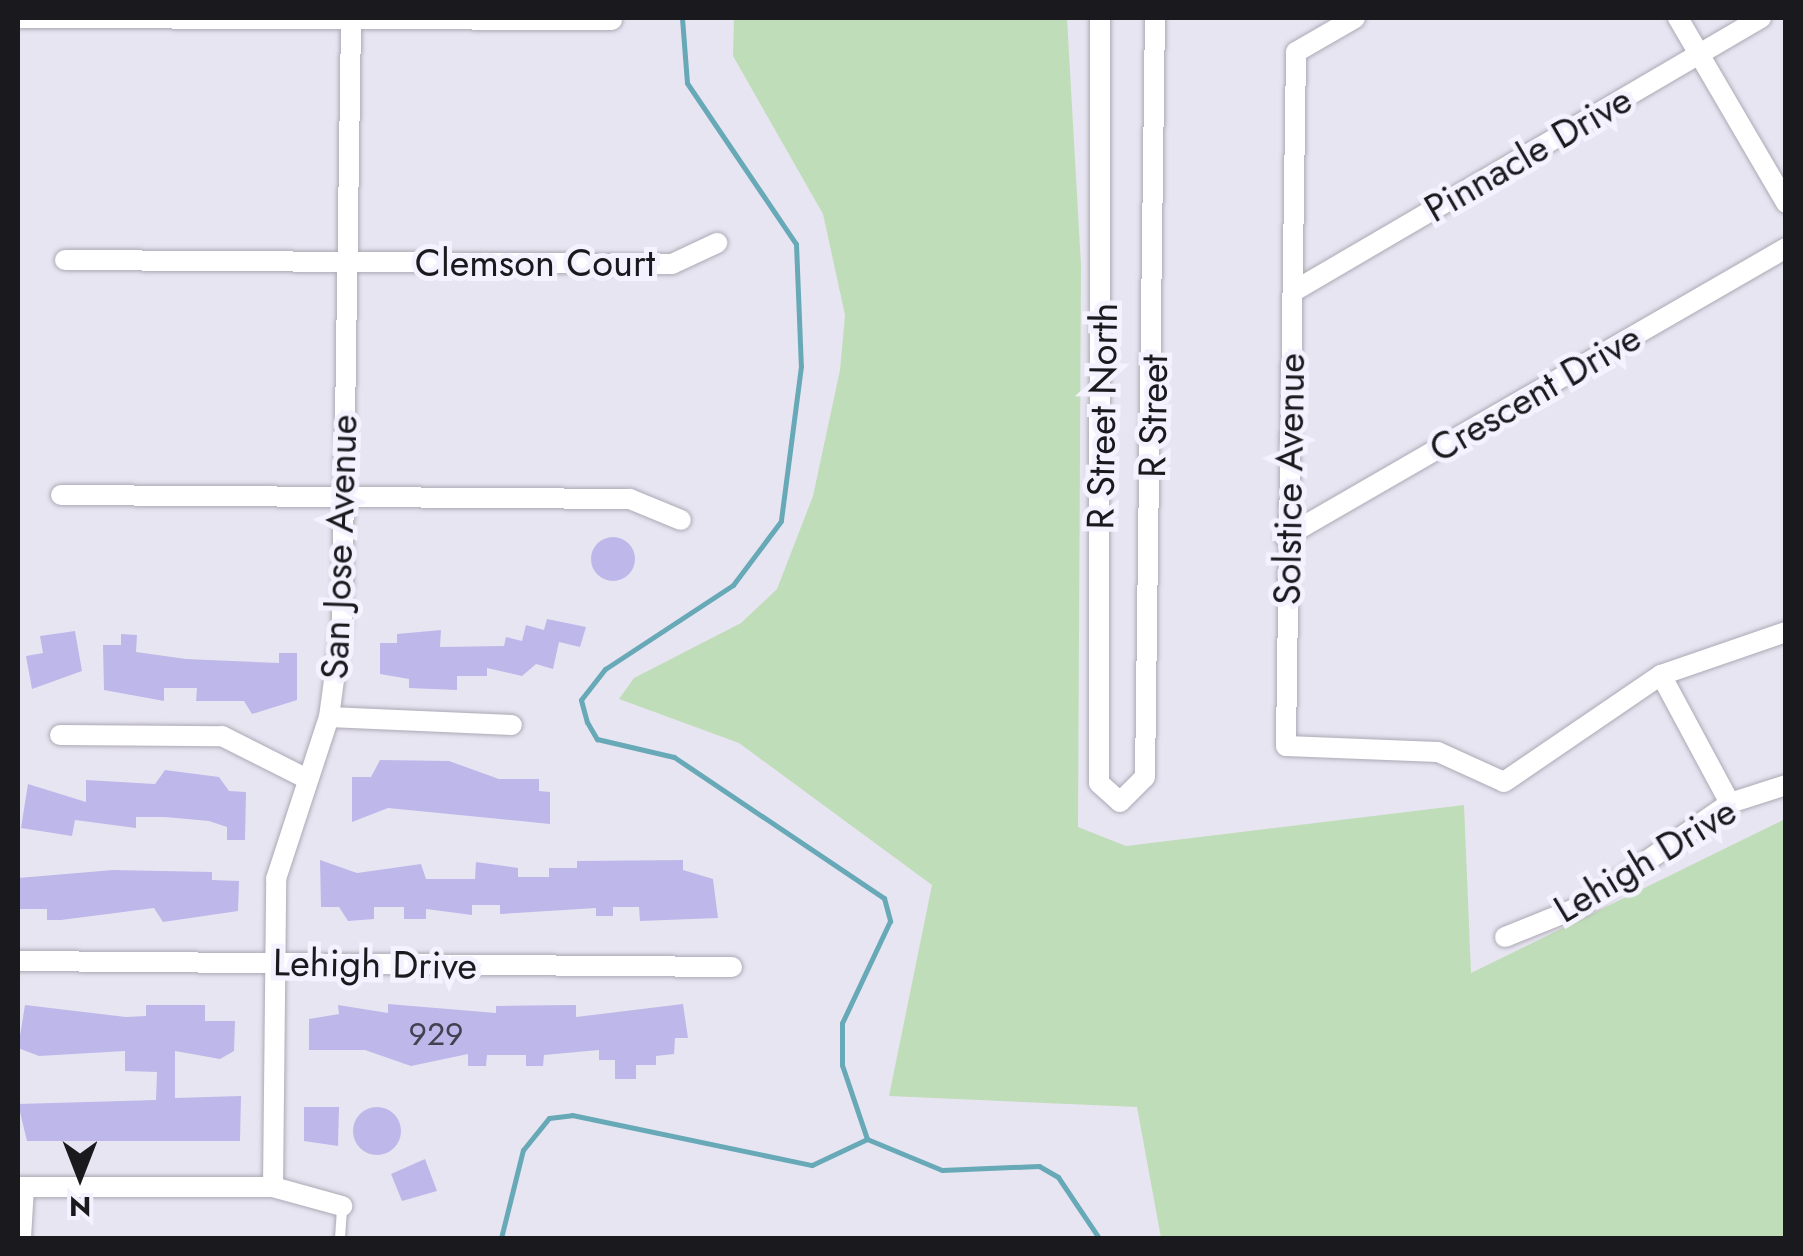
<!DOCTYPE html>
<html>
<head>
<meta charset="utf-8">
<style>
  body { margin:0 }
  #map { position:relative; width:1803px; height:1256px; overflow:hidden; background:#e8e5f2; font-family:Jost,sans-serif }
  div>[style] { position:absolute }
  .green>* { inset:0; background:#c0ddb9 }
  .stream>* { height:5px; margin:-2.5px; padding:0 2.5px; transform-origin:2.5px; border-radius:2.5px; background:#68a9b7 }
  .building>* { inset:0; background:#bdb8e9 }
  .round { border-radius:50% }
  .roads { filter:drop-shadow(0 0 2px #aca9b5) drop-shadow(0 0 2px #aca9b5) }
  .lane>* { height:10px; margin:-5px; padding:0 5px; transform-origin:5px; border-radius:5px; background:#fff }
  .street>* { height:20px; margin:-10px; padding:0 10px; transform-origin:10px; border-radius:10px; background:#fff }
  span { translate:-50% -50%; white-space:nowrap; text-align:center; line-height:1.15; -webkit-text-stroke:10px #f5f2ff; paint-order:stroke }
  .number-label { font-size:32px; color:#434151 }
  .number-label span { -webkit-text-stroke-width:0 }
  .street-label { font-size:38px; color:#1a191e }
  .frame { position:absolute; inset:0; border:20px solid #1a191e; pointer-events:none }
  .north { position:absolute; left:30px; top:1126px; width:100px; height:100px; -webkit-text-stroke:8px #f5f2ff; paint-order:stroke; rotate:180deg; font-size:28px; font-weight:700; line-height:40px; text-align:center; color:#1a191e }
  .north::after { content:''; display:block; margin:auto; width:35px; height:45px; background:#1a191e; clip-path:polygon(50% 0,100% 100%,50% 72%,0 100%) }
</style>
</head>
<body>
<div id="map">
  <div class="green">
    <div style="clip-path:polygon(734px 18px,1067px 18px,1081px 265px,1078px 827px,1126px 846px,1464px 805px,1471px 973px,1785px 819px,1785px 1238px,1161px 1238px,1137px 1107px,889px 1096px,932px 885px,739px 743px,619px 699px,634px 678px,741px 623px,777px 589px,813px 496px,840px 370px,845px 315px,823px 214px,733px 56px)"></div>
  </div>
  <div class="stream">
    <div style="left:682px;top:18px;width:65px;rotate:85.6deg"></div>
    <div style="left:687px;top:83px;width:194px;rotate:55.9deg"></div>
    <div style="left:796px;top:244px;width:122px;rotate:87.7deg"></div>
    <div style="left:801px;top:366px;width:156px;rotate:97.4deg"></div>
    <div style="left:781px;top:521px;width:80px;rotate:126.9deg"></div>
    <div style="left:733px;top:585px;width:153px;rotate:146.7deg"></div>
    <div style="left:605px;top:669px;width:39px;rotate:128deg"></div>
    <div style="left:581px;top:700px;width:23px;rotate:75deg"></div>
    <div style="left:587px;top:722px;width:20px;rotate:60deg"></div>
    <div style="left:597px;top:739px;width:79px;rotate:13.2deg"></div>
    <div style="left:674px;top:757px;width:253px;rotate:33.9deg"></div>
    <div style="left:884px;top:898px;width:24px;rotate:75deg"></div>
    <div style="left:890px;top:921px;width:113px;rotate:115.2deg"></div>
    <div style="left:842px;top:1023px;width:42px;rotate:90deg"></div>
    <div style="left:842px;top:1065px;width:78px;rotate:71.3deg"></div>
    <div style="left:867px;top:1139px;width:81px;rotate:22.5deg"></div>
    <div style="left:942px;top:1170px;width:97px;rotate:-2.4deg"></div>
    <div style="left:1039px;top:1166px;width:22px;rotate:30deg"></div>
    <div style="left:1058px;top:1177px;width:73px;rotate:56.1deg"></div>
    <div style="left:501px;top:1238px;width:91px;rotate:-76deg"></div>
    <div style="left:523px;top:1150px;width:41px;rotate:-50.9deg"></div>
    <div style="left:549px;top:1118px;width:23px;rotate:-7deg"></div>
    <div style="left:572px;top:1115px;width:245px;rotate:11.8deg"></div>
    <div style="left:812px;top:1165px;width:61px;rotate:-25.3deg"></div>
  </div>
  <div class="building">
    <div class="round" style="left:591px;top:537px;width:44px;height:44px"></div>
    <div style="clip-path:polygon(547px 619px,586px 627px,580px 647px,559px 642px,553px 669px,536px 664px,522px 676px,487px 668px,487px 676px,457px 676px,457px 690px,409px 688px,409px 679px,380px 674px,380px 643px,397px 643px,397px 634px,441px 630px,440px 647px,504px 646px,506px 637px,522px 641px,526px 625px,544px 630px)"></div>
    <div style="clip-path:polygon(75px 631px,82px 671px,32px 689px,26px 656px,43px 653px,40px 636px)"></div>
    <div style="clip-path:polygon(121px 634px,137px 635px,136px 652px,186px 659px,279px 663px,279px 653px,297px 653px,297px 700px,252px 714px,244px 701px,196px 701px,197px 688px,164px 688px,164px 701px,104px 690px,103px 645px,121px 645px)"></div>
    <div style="clip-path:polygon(380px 760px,449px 761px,499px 779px,539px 779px,539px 791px,550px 792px,550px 824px,388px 808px,352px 822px,352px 777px,371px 777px)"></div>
    <div style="clip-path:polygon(165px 770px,219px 777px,229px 791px,246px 792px,245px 840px,227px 840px,227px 827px,209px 821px,165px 817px,136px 817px,136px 828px,75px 820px,72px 836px,21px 828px,28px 784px,86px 802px,86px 780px,155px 784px)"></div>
    <div style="clip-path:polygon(320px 860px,357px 873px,421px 864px,426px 879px,475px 879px,476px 862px,518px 868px,518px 877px,549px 877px,549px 868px,577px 868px,577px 861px,683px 860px,683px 870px,713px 879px,718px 918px,640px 921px,639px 907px,613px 907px,613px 916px,596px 916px,596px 908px,500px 914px,500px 905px,472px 905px,472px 915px,426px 909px,426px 919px,404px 919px,404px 907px,374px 907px,374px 919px,348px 921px,339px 907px,321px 907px)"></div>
    <div style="clip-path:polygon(113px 870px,212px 872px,212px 880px,239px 881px,238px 911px,163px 922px,154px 908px,61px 920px,47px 920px,47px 909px,18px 909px,18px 878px)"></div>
    <div style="clip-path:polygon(388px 1004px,496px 1013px,496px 1006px,576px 1005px,576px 1017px,683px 1004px,688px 1038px,675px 1038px,674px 1054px,656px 1056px,656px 1065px,636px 1065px,636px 1079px,615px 1079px,615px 1060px,599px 1060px,599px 1050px,544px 1055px,543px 1066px,526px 1066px,526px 1055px,487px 1055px,486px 1066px,468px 1066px,468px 1054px,411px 1066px,365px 1050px,309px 1050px,309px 1019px,339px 1014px,338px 1005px,388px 1013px)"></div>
    <div style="clip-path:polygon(25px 1005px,126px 1017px,146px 1016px,146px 1005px,205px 1005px,205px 1021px,235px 1021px,234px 1051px,220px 1059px,175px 1051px,175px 1098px,241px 1096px,240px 1141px,27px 1141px,18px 1104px,156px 1100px,157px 1072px,125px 1071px,125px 1051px,39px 1056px,18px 1048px)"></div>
    <div class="round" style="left:353px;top:1107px;width:48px;height:48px"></div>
    <div style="clip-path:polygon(304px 1107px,339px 1107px,338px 1146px,304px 1141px)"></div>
    <div style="clip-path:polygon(425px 1159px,437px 1191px,402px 1201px,391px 1174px)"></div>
  </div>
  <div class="roads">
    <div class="lane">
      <div style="left:340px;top:1238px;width:32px;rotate:-86deg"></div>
    </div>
    <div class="street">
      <div style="left:18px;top:18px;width:594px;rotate:0.19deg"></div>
      <div style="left:1100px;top:18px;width:765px;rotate:90.07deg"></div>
      <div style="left:1099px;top:783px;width:28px;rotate:42deg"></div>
      <div style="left:1120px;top:802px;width:35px;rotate:-45deg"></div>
      <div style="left:1145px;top:777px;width:759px;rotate:-89.25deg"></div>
      <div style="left:1355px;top:18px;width:68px;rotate:150deg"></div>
      <div style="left:1296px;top:52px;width:694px;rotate:90.83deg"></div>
      <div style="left:1286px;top:746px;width:152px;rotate:2.3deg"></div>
      <div style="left:1438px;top:752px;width:72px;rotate:24.4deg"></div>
      <div style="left:1504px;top:782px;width:190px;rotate:-34.3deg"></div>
      <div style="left:1661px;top:675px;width:132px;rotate:-19deg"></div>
      <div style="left:1678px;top:18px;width:214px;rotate:59.7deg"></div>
      <div style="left:65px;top:260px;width:607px;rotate:0.38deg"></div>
      <div style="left:672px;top:264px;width:50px;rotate:-25deg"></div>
      <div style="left:1294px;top:291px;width:541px;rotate:-30.31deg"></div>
      <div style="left:61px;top:495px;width:569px;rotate:0.4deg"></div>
      <div style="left:630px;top:499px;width:55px;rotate:22.4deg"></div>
      <div style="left:1285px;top:537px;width:578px;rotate:-29.98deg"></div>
      <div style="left:1661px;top:675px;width:145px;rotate:61.7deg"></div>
      <div style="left:329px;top:717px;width:183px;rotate:2.5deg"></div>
      <div style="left:60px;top:735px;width:162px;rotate:0.4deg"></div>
      <div style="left:222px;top:736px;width:93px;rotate:26.8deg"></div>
      <div style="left:1505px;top:937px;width:83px;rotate:-21.9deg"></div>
      <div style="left:1582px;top:906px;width:180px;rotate:-34.8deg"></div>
      <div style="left:1730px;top:803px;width:59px;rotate:-17.8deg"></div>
      <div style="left:18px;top:961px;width:714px;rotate:0.48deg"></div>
      <div style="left:18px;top:1187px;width:255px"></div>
      <div style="left:273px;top:1187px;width:72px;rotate:15.4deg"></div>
      <div style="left:273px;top:1187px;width:308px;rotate:-89.4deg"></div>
      <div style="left:276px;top:879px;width:170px;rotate:-71.9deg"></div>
      <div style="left:329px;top:717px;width:97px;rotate:-82.3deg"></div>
      <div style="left:342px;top:621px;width:603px;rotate:-89.14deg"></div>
      <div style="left:21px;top:1238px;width:51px;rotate:-86.6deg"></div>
    </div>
  </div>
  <div class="number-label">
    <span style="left:436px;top:1034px">929</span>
  </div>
  <div class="street-label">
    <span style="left:1528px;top:154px;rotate:-30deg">Pinnacle Drive</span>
    <span style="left:535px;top:263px">Clemson Court</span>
    <span style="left:1535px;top:393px;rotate:-30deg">Crescent Drive</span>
    <span style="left:1102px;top:416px;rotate:-89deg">R Street North</span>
    <span style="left:1153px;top:416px;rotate:-89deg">R Street</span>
    <span style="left:1289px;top:479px;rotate:-89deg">Solstice Avenue</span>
    <span style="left:339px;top:547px;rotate:-88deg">San Jose Avenue</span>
    <span style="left:1645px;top:860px;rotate:-31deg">Lehigh Drive</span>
    <span style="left:375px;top:964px;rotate:1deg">Lehigh Drive</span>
  </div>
  <div class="frame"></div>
  <div class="north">N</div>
</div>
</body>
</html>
